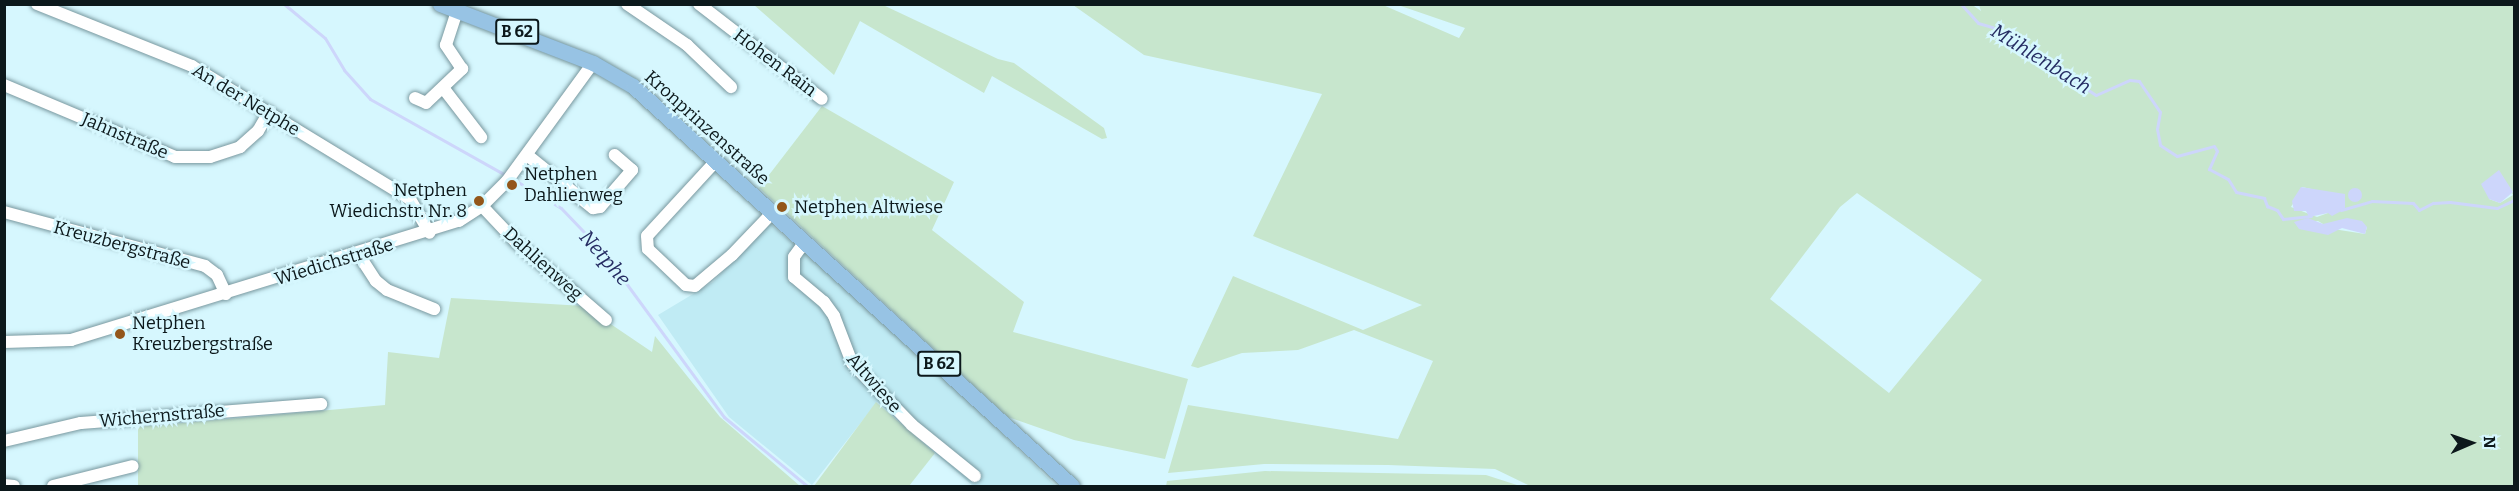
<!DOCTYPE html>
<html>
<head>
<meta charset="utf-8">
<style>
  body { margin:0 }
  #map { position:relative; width:2519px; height:491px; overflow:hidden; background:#d6f7fe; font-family:Bitter,serif }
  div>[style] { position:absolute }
  .built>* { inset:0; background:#c0ebf4 }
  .green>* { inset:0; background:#c7e6cd }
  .water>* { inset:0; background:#cdd6fb }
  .round { border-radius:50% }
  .stream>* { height:3px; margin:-1.5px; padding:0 1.5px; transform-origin:1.5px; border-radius:1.5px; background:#cdd6fb }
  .roads { filter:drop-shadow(0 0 2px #78979e) drop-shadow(0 0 2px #78979e) }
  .minor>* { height:12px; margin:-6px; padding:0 6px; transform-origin:6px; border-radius:6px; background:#fff }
  .major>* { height:15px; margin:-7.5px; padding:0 7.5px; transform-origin:7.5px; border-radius:7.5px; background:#97c3e4 }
  .dots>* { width:16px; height:16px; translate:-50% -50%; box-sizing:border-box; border:3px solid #d6f7fe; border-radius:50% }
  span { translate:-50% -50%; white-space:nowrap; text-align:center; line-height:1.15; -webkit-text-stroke:5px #d6f7fe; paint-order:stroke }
  .shield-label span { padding:2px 4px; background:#d6f7fe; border:2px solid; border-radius:4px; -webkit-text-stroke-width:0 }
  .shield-label { font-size:16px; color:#0c181b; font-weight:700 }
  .street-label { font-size:18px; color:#0c181b }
  .poi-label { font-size:18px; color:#0c181b }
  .left { translate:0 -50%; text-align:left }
  .right { translate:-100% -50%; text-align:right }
  .water-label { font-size:20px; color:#252c62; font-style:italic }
  .frame { position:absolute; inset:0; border:6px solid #0c181b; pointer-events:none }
  .north { position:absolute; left:2441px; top:413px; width:60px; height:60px; -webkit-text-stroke:4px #d6f7fe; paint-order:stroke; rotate:88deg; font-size:16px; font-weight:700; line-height:24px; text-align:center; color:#0c181b }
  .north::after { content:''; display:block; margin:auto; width:21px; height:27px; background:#0c181b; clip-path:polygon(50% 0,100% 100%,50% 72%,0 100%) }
</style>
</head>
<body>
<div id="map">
  <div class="built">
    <div style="clip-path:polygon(769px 223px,904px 338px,1056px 486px,973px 486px,877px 402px,812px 485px,729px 417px,658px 315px,713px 282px)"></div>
  </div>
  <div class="green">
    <div style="clip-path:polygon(evenodd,1971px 4px,1981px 11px,1979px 5px,2514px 5px,2514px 486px,1530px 486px,1495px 469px,1388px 465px,1264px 464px,1168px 473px,1188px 405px,1398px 439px,1433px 361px,1354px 330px,1298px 350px,1242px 353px,1198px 368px,1191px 366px,1233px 276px,1363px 330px,1422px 305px,1253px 236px,1322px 94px,1144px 55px,1073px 5px,1383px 5px,1459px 38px,1465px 28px,1398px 5px,1971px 4px,2506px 186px,2513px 195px,2500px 203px,2489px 199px,2506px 186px,1971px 4px,2302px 187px,2311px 189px,2328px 213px,2317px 217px,2291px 207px,2302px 187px,1971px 4px,1857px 193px,1982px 280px,1889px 393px,1770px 299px,1840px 207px,1857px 193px,1971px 4px,2318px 221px,2323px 224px,2367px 227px,2365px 234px,2295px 223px,2318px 221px)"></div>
    <div style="clip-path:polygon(754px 5px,883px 5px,998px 59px,1014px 63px,1104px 128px,1107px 138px,1102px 139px,992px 76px,984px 93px,860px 21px,834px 75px)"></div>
    <div style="clip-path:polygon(822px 106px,954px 182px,932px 230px,1024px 302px,1013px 332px,1188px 379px,1165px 459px,1074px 440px,1008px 417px,759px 188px)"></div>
    <div style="clip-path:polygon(451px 298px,584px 306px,652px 352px,655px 336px,720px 417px,800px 486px,138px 486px,138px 427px,385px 405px,388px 352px,439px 358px)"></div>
    <div style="clip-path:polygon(876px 402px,935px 453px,909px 486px,814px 486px)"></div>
    <div style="clip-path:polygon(1265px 471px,1486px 475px,1520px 486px,1166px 486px,1167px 481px)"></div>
  </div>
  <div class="water">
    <div style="clip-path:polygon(2499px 170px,2513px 192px,2500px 203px,2489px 199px,2481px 184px)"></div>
    <div style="clip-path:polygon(2301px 187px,2345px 194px,2345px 209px,2332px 216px,2328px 213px,2309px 217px,2306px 211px,2294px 211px,2292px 201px)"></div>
    <div class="round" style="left:2348px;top:188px;width:14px;height:14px"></div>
    <div style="clip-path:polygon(2308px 218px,2323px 224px,2347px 218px,2362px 221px,2367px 227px,2365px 234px,2342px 228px,2328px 235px,2299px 229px,2294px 222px)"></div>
  </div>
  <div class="stream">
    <div style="left:284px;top:4px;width:53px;rotate:39.7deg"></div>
    <div style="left:325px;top:38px;width:37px;rotate:59deg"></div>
    <div style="left:344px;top:70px;width:39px;rotate:48deg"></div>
    <div style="left:370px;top:99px;width:157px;rotate:29.3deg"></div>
    <div style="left:1961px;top:4px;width:25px;rotate:48deg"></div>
    <div style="left:1978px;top:23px;width:15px;rotate:16deg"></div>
    <div style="left:1992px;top:27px;width:124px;rotate:33.2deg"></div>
    <div style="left:2096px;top:95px;width:37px;rotate:-24deg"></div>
    <div style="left:2130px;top:80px;width:9px;rotate:6deg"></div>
    <div style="left:2139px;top:81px;width:37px;rotate:56deg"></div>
    <div style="left:2160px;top:112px;width:17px;rotate:100deg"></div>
    <div style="left:2157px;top:129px;width:16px;rotate:79deg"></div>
    <div style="left:2160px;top:145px;width:20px;rotate:33deg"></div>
    <div style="left:2177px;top:156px;width:38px;rotate:-15deg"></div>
    <div style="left:2214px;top:146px;width:6px;rotate:59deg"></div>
    <div style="left:2217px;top:151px;width:20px;rotate:114deg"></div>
    <div style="left:2209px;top:169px;width:21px;rotate:28deg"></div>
    <div style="left:2228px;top:179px;width:15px;rotate:58deg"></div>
    <div style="left:2236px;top:192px;width:29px;rotate:12deg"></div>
    <div style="left:2264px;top:198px;width:9px;rotate:69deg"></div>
    <div style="left:2267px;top:206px;width:11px;rotate:22deg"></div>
    <div style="left:2277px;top:210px;width:11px;rotate:56deg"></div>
    <div style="left:2283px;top:219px;width:28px;rotate:-6deg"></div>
    <div style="left:513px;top:179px;width:56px;rotate:31.1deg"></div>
    <div style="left:561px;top:208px;width:62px;rotate:46.3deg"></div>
    <div style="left:604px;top:253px;width:203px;rotate:53.8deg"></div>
    <div style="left:724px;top:417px;width:108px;rotate:39.7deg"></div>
    <div style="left:2341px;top:210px;width:32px;rotate:-16deg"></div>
    <div style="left:2372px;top:201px;width:41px;rotate:2.8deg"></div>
    <div style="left:2413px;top:203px;width:9px;rotate:49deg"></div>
    <div style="left:2419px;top:210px;width:16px;rotate:-27deg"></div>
    <div style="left:2433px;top:203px;width:17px;rotate:-3deg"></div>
    <div style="left:2450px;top:202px;width:47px;rotate:7.3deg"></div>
    <div style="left:2497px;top:208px;width:19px;rotate:-25deg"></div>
  </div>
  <div class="roads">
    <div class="minor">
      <div style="left:37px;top:4px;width:167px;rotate:21.8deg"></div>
      <div style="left:192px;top:66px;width:255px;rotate:31.4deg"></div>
      <div style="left:410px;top:199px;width:39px;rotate:60deg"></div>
      <div style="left:627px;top:4px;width:73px;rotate:34.3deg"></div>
      <div style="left:687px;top:45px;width:61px;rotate:43.7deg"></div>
      <div style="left:699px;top:4px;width:155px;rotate:37.7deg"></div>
      <div style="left:4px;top:85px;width:186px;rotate:22.8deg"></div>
      <div style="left:175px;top:157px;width:35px"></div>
      <div style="left:210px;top:157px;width:32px;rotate:-18deg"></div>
      <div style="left:240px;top:147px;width:24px;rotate:-42deg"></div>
      <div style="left:258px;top:131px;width:22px;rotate:-60deg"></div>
      <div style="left:444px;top:89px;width:61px;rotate:52.4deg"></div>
      <div style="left:415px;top:98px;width:12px;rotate:24deg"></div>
      <div style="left:426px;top:103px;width:50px;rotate:-43.4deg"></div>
      <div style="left:462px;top:69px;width:29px;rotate:-124deg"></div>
      <div style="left:446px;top:45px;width:36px;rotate:-72deg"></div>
      <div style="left:527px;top:155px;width:85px;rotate:38.8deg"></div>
      <div style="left:593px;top:208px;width:7px;rotate:-8deg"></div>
      <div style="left:600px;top:207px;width:49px;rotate:-49.1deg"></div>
      <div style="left:632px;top:170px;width:23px;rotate:-139deg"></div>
      <div style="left:715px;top:162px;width:100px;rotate:132.6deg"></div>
      <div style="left:647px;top:236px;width:13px;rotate:86deg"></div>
      <div style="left:648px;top:249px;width:52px;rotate:43.5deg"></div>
      <div style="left:686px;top:285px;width:9px;rotate:6deg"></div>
      <div style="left:695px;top:286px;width:48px;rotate:-40deg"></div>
      <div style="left:732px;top:255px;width:59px;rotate:-46.4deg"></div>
      <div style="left:482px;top:206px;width:50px;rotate:46.6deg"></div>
      <div style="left:516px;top:242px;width:119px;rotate:40.9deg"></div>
      <div style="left:4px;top:212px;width:208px;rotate:15deg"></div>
      <div style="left:205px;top:266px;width:15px;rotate:37deg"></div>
      <div style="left:217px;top:275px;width:21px;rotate:65deg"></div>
      <div style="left:804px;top:243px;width:17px;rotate:126deg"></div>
      <div style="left:794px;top:257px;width:20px;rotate:90deg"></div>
      <div style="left:794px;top:277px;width:39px;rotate:40deg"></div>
      <div style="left:824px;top:302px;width:17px;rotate:54deg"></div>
      <div style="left:834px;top:316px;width:50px;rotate:69deg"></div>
      <div style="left:852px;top:363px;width:86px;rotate:45.9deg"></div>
      <div style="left:912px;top:425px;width:81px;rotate:39deg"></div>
      <div style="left:359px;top:255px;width:31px;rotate:57deg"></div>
      <div style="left:376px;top:281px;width:14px;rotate:39deg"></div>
      <div style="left:387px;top:290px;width:51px;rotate:22deg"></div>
      <div style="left:4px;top:342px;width:67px;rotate:-1.7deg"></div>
      <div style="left:71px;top:340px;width:406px;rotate:-17.1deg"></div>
      <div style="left:459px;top:221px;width:27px;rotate:-33deg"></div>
      <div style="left:482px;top:206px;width:35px;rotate:-45deg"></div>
      <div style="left:507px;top:181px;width:146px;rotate:-53.9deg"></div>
      <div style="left:4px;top:441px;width:79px;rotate:-13.2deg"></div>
      <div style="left:81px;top:423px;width:241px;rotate:-4.5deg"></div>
      <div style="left:4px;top:485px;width:10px;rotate:6deg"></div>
      <div style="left:53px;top:486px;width:82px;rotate:-14deg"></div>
    </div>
    <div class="major">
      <div style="left:440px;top:4px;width:164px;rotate:21.1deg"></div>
      <div style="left:593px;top:63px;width:46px;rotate:29.9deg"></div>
      <div style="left:633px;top:86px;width:594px;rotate:42.34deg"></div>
    </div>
  </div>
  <div class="dots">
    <div style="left:512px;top:185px;background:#93561a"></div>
    <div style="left:479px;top:201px;background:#93561a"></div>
    <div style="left:782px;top:207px;background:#93561a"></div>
    <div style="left:120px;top:334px;background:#93561a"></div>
  </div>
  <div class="shield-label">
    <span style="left:517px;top:32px">B 62</span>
    <span style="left:939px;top:364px">B 62</span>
  </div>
  <div class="street-label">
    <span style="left:775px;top:63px;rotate:37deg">Hohen Rain</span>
    <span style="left:246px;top:100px;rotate:31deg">An der Netphe</span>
    <span style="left:707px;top:128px;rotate:42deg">Kronprinzenstraße</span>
    <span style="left:125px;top:136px;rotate:23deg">Jahnstraße</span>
    <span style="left:122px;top:245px;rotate:15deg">Kreuzbergstraße</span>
    <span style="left:334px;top:262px;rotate:-17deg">Wiedichstraße</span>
    <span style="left:543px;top:264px;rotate:42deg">Dahlienweg</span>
    <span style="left:874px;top:383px;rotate:49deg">Altwiese</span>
    <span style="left:162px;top:416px;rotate:-5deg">Wichernstraße</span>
  </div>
  <div class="poi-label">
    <span class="left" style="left:524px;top:185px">Netphen<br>Dahlienweg</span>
    <span class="right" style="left:467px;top:201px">Netphen<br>Wiedichstr. Nr. 8</span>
    <span class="left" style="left:794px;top:207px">Netphen Altwiese</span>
    <span class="left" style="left:132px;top:334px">Netphen<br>Kreuzbergstraße</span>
  </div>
  <div class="water-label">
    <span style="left:2041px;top:59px;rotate:32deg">Mühlenbach</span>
    <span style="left:605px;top:258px;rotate:49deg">Netphe</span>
  </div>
  <div class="frame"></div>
  <div class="north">N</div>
</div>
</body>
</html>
